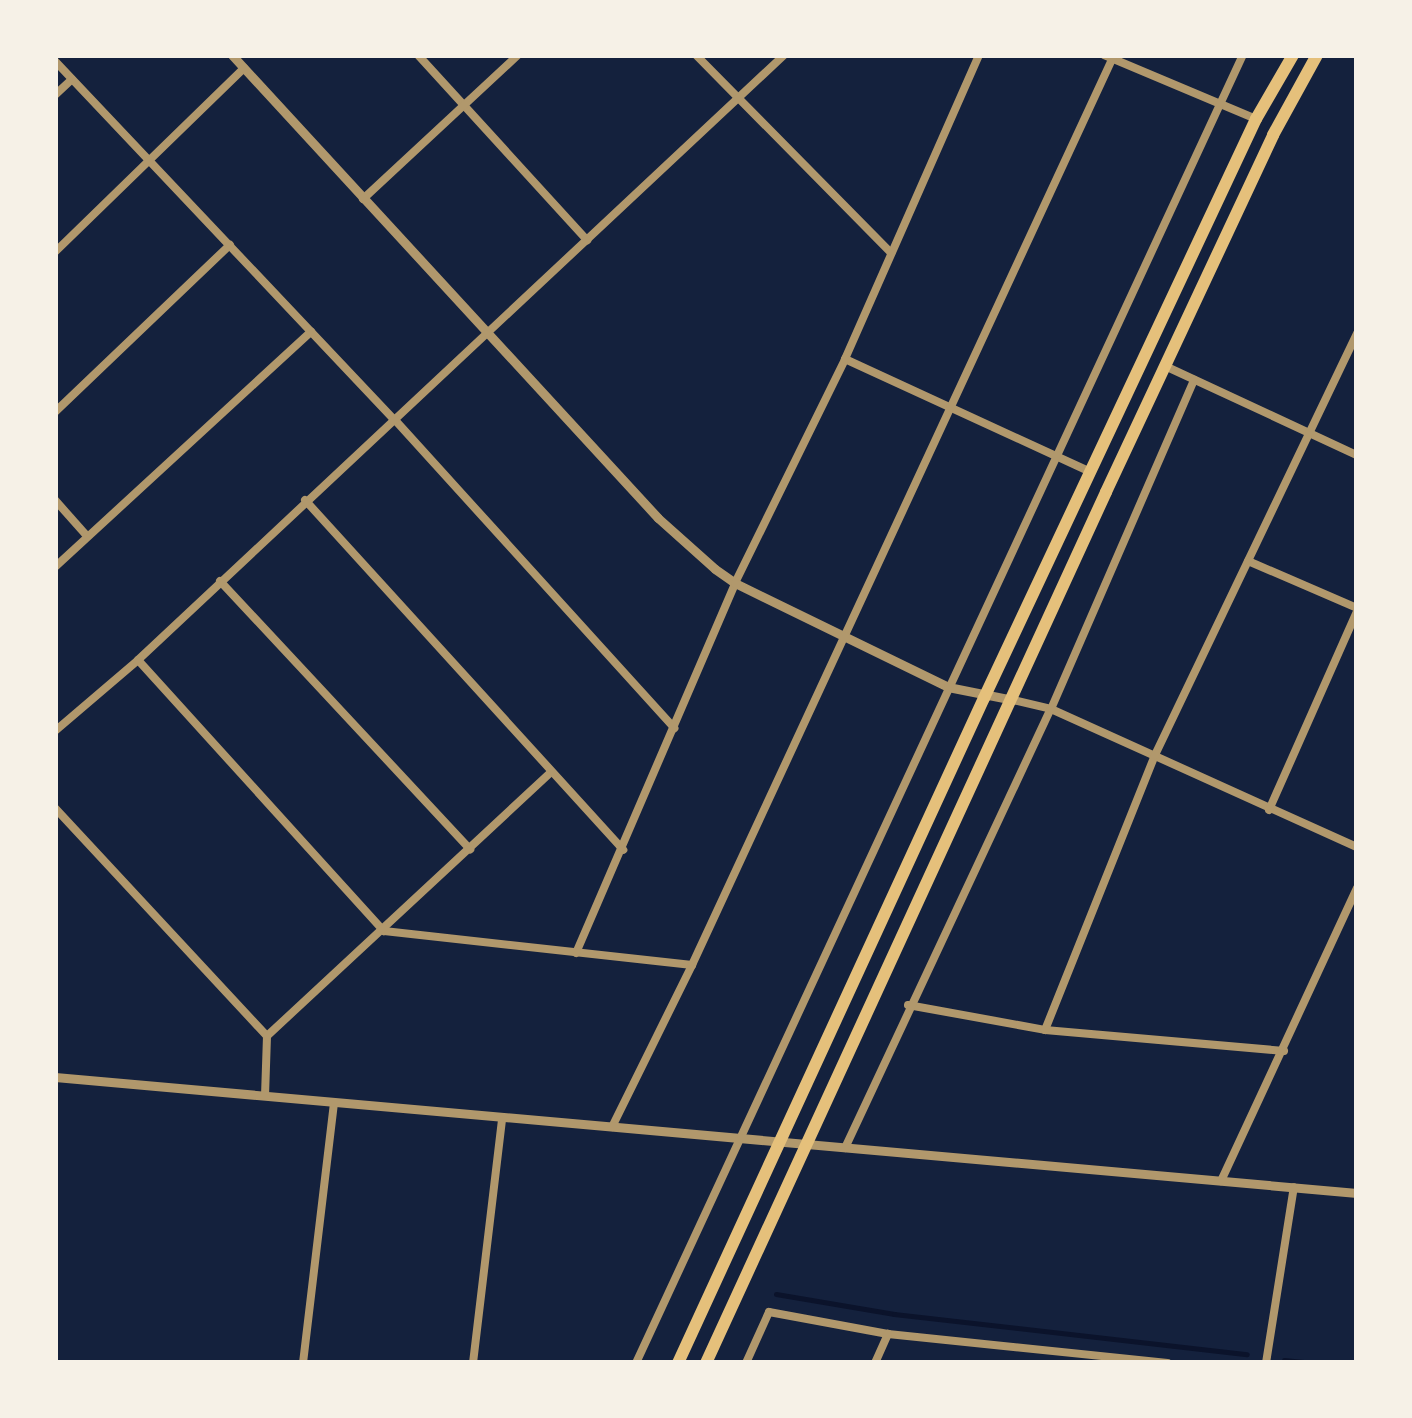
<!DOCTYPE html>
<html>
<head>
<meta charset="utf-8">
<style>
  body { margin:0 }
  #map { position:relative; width:1412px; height:1418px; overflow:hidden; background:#14213d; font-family:Manrope,sans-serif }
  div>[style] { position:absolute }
  .stream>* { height:5px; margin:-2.5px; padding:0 2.5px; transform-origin:2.5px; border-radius:2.5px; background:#0b132b }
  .minor>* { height:8px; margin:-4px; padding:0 4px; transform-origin:4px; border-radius:4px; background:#b1986c }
  .tertiary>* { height:9px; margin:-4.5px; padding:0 4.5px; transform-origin:4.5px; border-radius:4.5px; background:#b1986c }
  .trunk>* { height:12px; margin:-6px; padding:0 6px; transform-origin:6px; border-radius:6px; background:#e5c07b }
  span { translate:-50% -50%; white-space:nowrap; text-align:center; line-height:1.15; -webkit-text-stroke:10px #f6f1e7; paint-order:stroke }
  .frame { position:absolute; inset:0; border:58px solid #f6f1e7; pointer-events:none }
</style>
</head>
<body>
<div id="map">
  <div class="stream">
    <div style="left:776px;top:1294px;width:120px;rotate:9.6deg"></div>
    <div style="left:894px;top:1314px;width:355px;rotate:6.5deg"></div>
    <div style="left:1284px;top:1360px;width:27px;rotate:6deg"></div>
  </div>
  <div class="minor">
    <div style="left:418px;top:55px;width:251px;rotate:47.6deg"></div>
    <div style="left:696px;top:55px;width:278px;rotate:45.4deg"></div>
    <div style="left:1104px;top:55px;width:165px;rotate:22.8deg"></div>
    <div style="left:55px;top:61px;width:494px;rotate:46.6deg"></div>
    <div style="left:395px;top:420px;width:416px;rotate:47.8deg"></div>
    <div style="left:55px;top:95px;width:23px;rotate:-43deg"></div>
    <div style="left:363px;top:199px;width:212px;rotate:-42.9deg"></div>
    <div style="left:55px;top:252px;width:264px;rotate:-44.2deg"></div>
    <div style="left:845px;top:359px;width:271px;rotate:24.7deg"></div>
    <div style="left:1165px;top:366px;width:212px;rotate:24.9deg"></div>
    <div style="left:55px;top:412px;width:242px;rotate:-43.7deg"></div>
    <div style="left:55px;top:500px;width:48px;rotate:48.4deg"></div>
    <div style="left:305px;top:500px;width:473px;rotate:47.7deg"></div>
    <div style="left:1248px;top:561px;width:119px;rotate:23.3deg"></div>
    <div style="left:55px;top:567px;width:348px;rotate:-42.6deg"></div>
    <div style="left:220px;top:581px;width:367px;rotate:47deg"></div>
    <div style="left:138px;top:660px;width:366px;rotate:47.8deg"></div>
    <div style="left:384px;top:931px;width:310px;rotate:6.3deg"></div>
    <div style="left:1013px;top:700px;width:39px;rotate:13deg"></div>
    <div style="left:1051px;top:709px;width:336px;rotate:24.3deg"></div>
    <div style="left:55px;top:731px;width:109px;rotate:-40.5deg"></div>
    <div style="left:138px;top:660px;width:885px;rotate:-43.12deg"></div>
    <div style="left:55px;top:808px;width:311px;rotate:47.1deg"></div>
    <div style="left:267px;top:1036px;width:60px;rotate:91.9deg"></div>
    <div style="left:1269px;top:810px;width:218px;rotate:-66.1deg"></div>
    <div style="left:576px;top:953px;width:403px;rotate:-66.7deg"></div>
    <div style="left:735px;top:583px;width:250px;rotate:-63.8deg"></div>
    <div style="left:845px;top:359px;width:332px;rotate:-66.2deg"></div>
    <div style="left:908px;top:1005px;width:139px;rotate:10.3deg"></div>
    <div style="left:1045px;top:1030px;width:240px;rotate:5deg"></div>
    <div style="left:1045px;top:1030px;width:296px;rotate:-68.2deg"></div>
    <div style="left:1155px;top:755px;width:468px;rotate:-64.4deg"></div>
    <div style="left:267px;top:1036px;width:388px;rotate:-42.9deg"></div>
    <div style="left:612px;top:1127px;width:181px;rotate:-63.7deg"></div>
    <div style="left:692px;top:965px;width:1003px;rotate:-65.12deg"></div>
    <div style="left:845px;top:1148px;width:485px;rotate:-64.9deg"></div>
    <div style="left:1051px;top:709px;width:359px;rotate:-66.5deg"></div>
    <div style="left:1221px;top:1181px;width:323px;rotate:-65.1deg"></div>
    <div style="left:303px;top:1363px;width:262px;rotate:-83.2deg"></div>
    <div style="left:473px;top:1363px;width:247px;rotate:-83.2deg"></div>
    <div style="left:636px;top:1363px;width:1442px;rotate:-65.11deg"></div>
    <div style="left:746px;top:1363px;width:56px;rotate:-65.7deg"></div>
    <div style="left:769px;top:1312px;width:121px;rotate:10.5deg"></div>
    <div style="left:888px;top:1334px;width:281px;rotate:5.9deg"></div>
    <div style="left:875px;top:1363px;width:32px;rotate:-66deg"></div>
    <div style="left:1266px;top:1363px;width:178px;rotate:-81deg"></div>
  </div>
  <div class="tertiary">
    <div style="left:232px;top:55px;width:629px;rotate:47.38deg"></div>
    <div style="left:658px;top:518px;width:76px;rotate:41.8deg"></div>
    <div style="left:715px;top:569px;width:24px;rotate:35deg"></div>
    <div style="left:735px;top:583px;width:237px;rotate:26deg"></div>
    <div style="left:948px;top:687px;width:66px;rotate:11.3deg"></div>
    <div style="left:55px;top:1077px;width:1307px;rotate:5.09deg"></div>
  </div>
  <div class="trunk">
    <div style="left:678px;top:1363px;width:732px;rotate:-65.29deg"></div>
    <div style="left:984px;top:698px;width:640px;rotate:-64.84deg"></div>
    <div style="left:1256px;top:119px;width:74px;rotate:-60deg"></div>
    <div style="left:706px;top:1363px;width:958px;rotate:-65.33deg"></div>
    <div style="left:1106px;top:492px;width:394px;rotate:-64.9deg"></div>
    <div style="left:1273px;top:135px;width:91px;rotate:-61.2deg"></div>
  </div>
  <div class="frame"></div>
</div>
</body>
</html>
